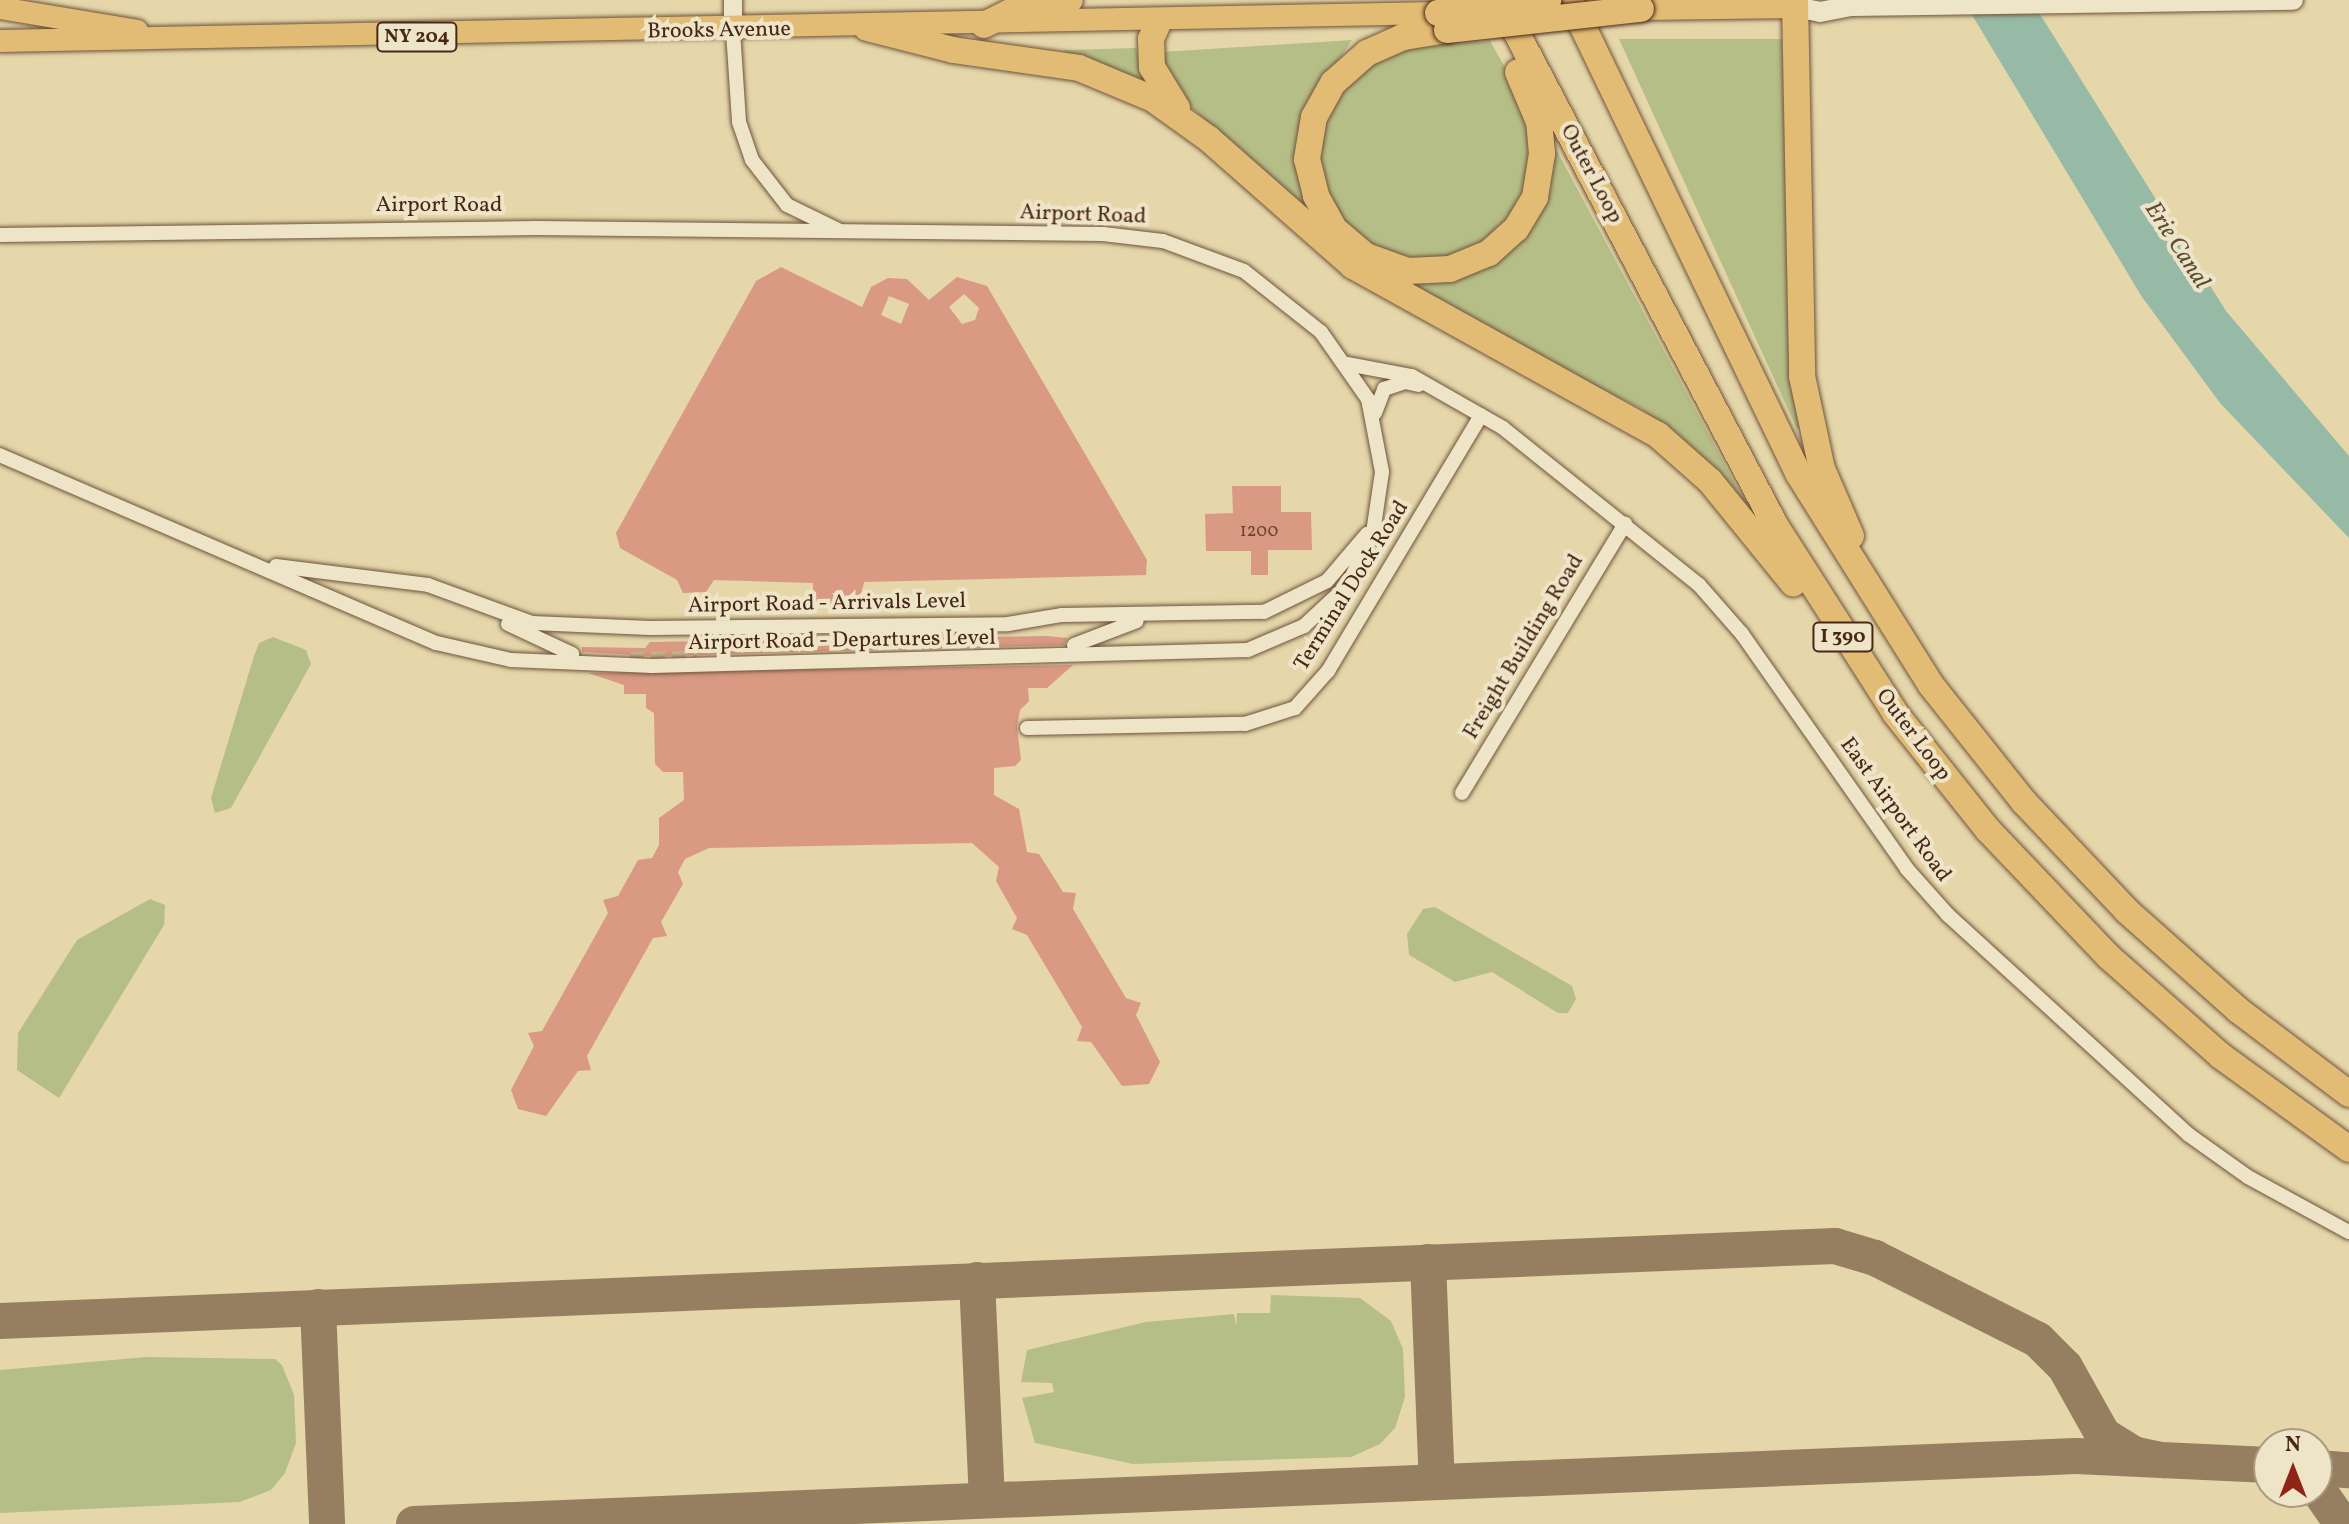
<!DOCTYPE html>
<html>
<head>
<meta charset="utf-8">
<style>
  body { margin:0 }
  #map { position:relative; width:2349px; height:1524px; overflow:hidden; background:#e5d7aa; font-family:Vollkorn,serif }
  div>[style] { position:absolute }
  .green>* { inset:0; background:#b6be87 }
  .water>* { inset:0; background:#96baa5 }
  .taxiway>* { height:36px; margin:-18px; padding:0 18px; transform-origin:18px; border-radius:18px; background:#967f60 }
  .building>* { inset:0; background:#d99982 }
  .minor-tunnel>* { height:14px; margin-top:-7px; transform-origin:0; background:repeating-linear-gradient(90deg,#c6b48c 0 14px,transparent 0 21px) }
  .roads { filter:drop-shadow(0 0 2px #6f533b) drop-shadow(0 0 2px #6f533b) }
  .minor>* { height:14px; margin:-7px; padding:0 7px; transform-origin:7px; border-radius:7px; background:#eee5c8 }
  .tertiary>* { height:18px; margin:-9px; padding:0 9px; transform-origin:9px; border-radius:9px; background:#eee5c8 }
  .secondary>* { height:20px; margin:-10px; padding:0 10px; transform-origin:10px; border-radius:10px; background:#eee5c8 }
  .primary>* { height:22px; margin:-11px; padding:0 11px; transform-origin:11px; border-radius:11px; background:#e2bc75 }
  .motorway>* { height:26px; margin:-13px; padding:0 13px; transform-origin:13px; border-radius:13px; background:#e2bc75 }
  .bridges { filter:drop-shadow(0 0 2px #482716) drop-shadow(0 0 2px #482716) }
  .motorway-bridge>* { height:26px; margin:-13px; padding:0 13px; transform-origin:13px; border-radius:13px; background:#e2bc75 }
  span { translate:-50% -50%; white-space:nowrap; text-align:center; line-height:1.15; -webkit-text-stroke:8px #eee5c8; paint-order:stroke }
  .number-label { font-size:18px; color:#6c4431 }
  .number-label span { -webkit-text-stroke-width:0 }
  .shield-label span { padding:2px 6px; background:#eee5c8; border:2px solid; border-radius:6px; -webkit-text-stroke-width:0 }
  .shield-label { font-size:20px; color:#482716; font-weight:700 }
  .street-label { font-size:22px; color:#482716 }
  .water-label { font-size:24px; color:#5c4c3a; font-style:italic }
  .north { position:absolute; left:2253px; top:1428px; width:80px; height:80px; box-sizing:border-box; background:#eee5c8; border:2px solid #ac9981; border-radius:50%; rotate:0deg; font-size:22px; font-weight:700; line-height:32px; text-align:center; color:#482716 }
  .north::after { content:''; display:block; margin:auto; width:28px; height:36px; background:#8f2418; clip-path:polygon(50% 0,100% 100%,50% 72%,0 100%) }
</style>
</head>
<body>
<div id="map">
  <div class="green">
    <div style="clip-path:polygon(1619px 39px,1782px 39px,1791px 373px,1803px 426px,1797px 429px)"></div>
    <div style="clip-path:polygon(1352px 40px,1314px 98px,1318px 221px,1181px 98px,1167px 83px,1161px 52px)"></div>
    <div style="clip-path:polygon(1490px 41px,1514px 83px,1530px 136px,1531px 182px,1502px 232px,1451px 260px,1404px 262px,1347px 233px,1317px 170px,1328px 105px,1338px 90px,1394px 49px)"></div>
    <div style="clip-path:polygon(1136px 48px,1150px 91px,1067px 58px,1064px 50px)"></div>
    <div style="clip-path:polygon(1557px 151px,1747px 506px,1640px 408px,1390px 283px,1478px 269px,1547px 154px)"></div>
    <div style="clip-path:polygon(273px 637px,306px 650px,311px 664px,231px 808px,215px 813px,211px 798px,254px 656px,259px 643px)"></div>
    <div style="clip-path:polygon(150px 899px,165px 905px,164px 925px,59px 1098px,17px 1070px,18px 1033px,77px 940px)"></div>
    <div style="clip-path:polygon(1435px 907px,1572px 986px,1576px 999px,1568px 1013px,1558px 1013px,1492px 972px,1455px 982px,1409px 955px,1407px 934px,1423px 909px)"></div>
    <div style="clip-path:polygon(1271px 1295px,1360px 1298px,1391px 1321px,1403px 1349px,1405px 1397px,1395px 1428px,1380px 1444px,1351px 1457px,1133px 1464px,1035px 1443px,1022px 1398px,1054px 1392px,1052px 1383px,1021px 1382px,1027px 1350px,1146px 1322px,1234px 1314px,1236px 1326px,1237px 1313px,1270px 1313px)"></div>
    <div style="clip-path:polygon(146px 1357px,275px 1359px,282px 1365px,294px 1395px,296px 1443px,285px 1473px,271px 1490px,240px 1502px,0 1513px,0 1370px)"></div>
  </div>
  <div class="water">
    <div style="clip-path:polygon(1963px 0,2031px 0,2226px 311px,2349px 456px,2349px 538px,2220px 403px,2142px 297px)"></div>
  </div>
  <div class="taxiway">
    <div style="left:1428px;top:1262px;width:220px;rotate:87.7deg"></div>
    <div style="left:977px;top:1280px;width:220px;rotate:87.4deg"></div>
    <div style="left:318px;top:1307px;width:217px;rotate:87.6deg"></div>
    <div style="left:0;top:1321px;width:1837px;rotate:-2.34deg"></div>
    <div style="left:1835px;top:1246px;width:42px;rotate:16.7deg"></div>
    <div style="left:1875px;top:1258px;width:182px;rotate:26.7deg"></div>
    <div style="left:2038px;top:1340px;width:38px;rotate:45deg"></div>
    <div style="left:2065px;top:1367px;width:78px;rotate:60.8deg"></div>
    <div style="left:2103px;top:1435px;width:36px;rotate:32deg"></div>
    <div style="left:2133px;top:1454px;width:30px;rotate:12deg"></div>
    <div style="left:2317px;top:1468px;width:32px;rotate:4deg"></div>
    <div style="left:2317px;top:1488px;width:44px;rotate:55.2deg"></div>
    <div style="left:414px;top:1524px;width:1663px;rotate:-2.34deg"></div>
    <div style="left:2076px;top:1456px;width:193px;rotate:2.7deg"></div>
  </div>
  <div class="building">
    <div style="clip-path:polygon(evenodd,781px 267px,862px 307px,871px 287px,888px 278px,907px 279px,929px 300px,957px 277px,987px 286px,1147px 560px,1146px 575px,864px 582px,859px 604px,823px 606px,813px 599px,813px 583px,714px 580px,706px 592px,683px 593px,677px 580px,620px 548px,616px 533px,756px 281px,781px 267px,964px 294px,979px 308px,975px 320px,962px 324px,949px 307px,964px 294px,781px 267px,889px 296px,909px 304px,901px 324px,881px 315px,889px 296px)"></div>
    <div style="clip-path:polygon(1232px 486px,1281px 486px,1281px 512px,1311px 512px,1312px 550px,1268px 550px,1268px 575px,1251px 575px,1251px 551px,1206px 551px,1205px 514px,1233px 513px)"></div>
    <div style="clip-path:polygon(1047px 636px,1067px 638px,1064px 645px,652px 656px,582px 652px,582px 647px,645px 648px,650px 642px)"></div>
    <div style="clip-path:polygon(1073px 665px,1047px 688px,1028px 688px,1029px 701px,1020px 710px,1017px 727px,1021px 760px,1015px 766px,994px 768px,994px 795px,1019px 809px,1027px 852px,1039px 854px,1063px 892px,1076px 893px,1073px 909px,1126px 998px,1141px 1003px,1136px 1015px,1160px 1062px,1149px 1084px,1122px 1086px,1091px 1042px,1077px 1041px,1082px 1027px,1027px 935px,1012px 929px,1017px 918px,996px 881px,999px 867px,972px 843px,709px 848px,685px 859px,678px 872px,683px 884px,661px 922px,667px 936px,653px 938px,587px 1056px,591px 1070px,578px 1071px,546px 1116px,518px 1109px,511px 1090px,534px 1046px,528px 1033px,542px 1031px,608px 913px,603px 900px,618px 896px,638px 860px,652px 858px,659px 845px,659px 818px,684px 800px,683px 772px,663px 772px,655px 764px,654px 713px,646px 708px,646px 694px,624px 694px,624px 685px,588px 673px)"></div>
  </div>
  <div class="minor-tunnel">
    <div style="left:630px;top:659px;width:67px;rotate:-0.9deg"></div>
  </div>
  <div class="roads">
    <div class="minor">
      <div style="left:733px;top:31px;width:91px;rotate:86.2deg"></div>
      <div style="left:739px;top:122px;width:40px;rotate:71.1deg"></div>
      <div style="left:752px;top:160px;width:57px;rotate:52.1deg"></div>
      <div style="left:787px;top:205px;width:57px;rotate:26.1deg"></div>
      <div style="left:0;top:235px;width:537px;rotate:-0.75deg"></div>
      <div style="left:537px;top:228px;width:566px;rotate:0.61deg"></div>
      <div style="left:1103px;top:234px;width:60px;rotate:6.7deg"></div>
      <div style="left:1163px;top:241px;width:86px;rotate:20.3deg"></div>
      <div style="left:1244px;top:271px;width:98px;rotate:38.4deg"></div>
      <div style="left:1321px;top:332px;width:82px;rotate:55deg"></div>
      <div style="left:1368px;top:399px;width:74px;rotate:79.1deg"></div>
      <div style="left:1382px;top:472px;width:62px;rotate:98.4deg"></div>
      <div style="left:1373px;top:533px;width:59px;rotate:116.1deg"></div>
      <div style="left:1347px;top:586px;width:59px;rotate:137.1deg"></div>
      <div style="left:1304px;top:626px;width:61px;rotate:156.8deg"></div>
      <div style="left:1248px;top:650px;width:596px;rotate:178.46deg"></div>
      <div style="left:652px;top:666px;width:141px;rotate:-177.6deg"></div>
      <div style="left:511px;top:660px;width:77px;rotate:-167.2deg"></div>
      <div style="left:436px;top:643px;width:475px;rotate:-156.7deg"></div>
      <div style="left:1347px;top:364px;width:66px;rotate:10.5deg"></div>
      <div style="left:1412px;top:376px;width:105px;rotate:29.7deg"></div>
      <div style="left:1503px;top:428px;width:251px;rotate:38.7deg"></div>
      <div style="left:1699px;top:585px;width:65px;rotate:48.7deg"></div>
      <div style="left:1742px;top:634px;width:287px;rotate:54.9deg"></div>
      <div style="left:1907px;top:869px;width:62px;rotate:48.3deg"></div>
      <div style="left:1948px;top:915px;width:326px;rotate:42.4deg"></div>
      <div style="left:2189px;top:1135px;width:72px;rotate:35.4deg"></div>
      <div style="left:2248px;top:1177px;width:115px;rotate:28.6deg"></div>
      <div style="left:1375px;top:413px;width:26px;rotate:-69deg"></div>
      <div style="left:1384px;top:389px;width:22px;rotate:-18deg"></div>
      <div style="left:1405px;top:382px;width:14px;rotate:12deg"></div>
      <div style="left:276px;top:566px;width:153px;rotate:7.1deg"></div>
      <div style="left:428px;top:585px;width:111px;rotate:20.1deg"></div>
      <div style="left:532px;top:623px;width:118px;rotate:2.4deg"></div>
      <div style="left:650px;top:628px;width:358px;rotate:-0.6deg"></div>
      <div style="left:1008px;top:624px;width:55px;rotate:-9.5deg"></div>
      <div style="left:1062px;top:615px;width:202px;rotate:-0.9deg"></div>
      <div style="left:1264px;top:612px;width:70px;rotate:-26.2deg"></div>
      <div style="left:1327px;top:581px;width:62px;rotate:-49.6deg"></div>
      <div style="left:508px;top:624px;width:71px;rotate:25.1deg"></div>
      <div style="left:1074px;top:645px;width:67px;rotate:-20.9deg"></div>
      <div style="left:1027px;top:728px;width:218px;rotate:-1.1deg"></div>
      <div style="left:1245px;top:724px;width:52px;rotate:-17.7deg"></div>
      <div style="left:1295px;top:708px;width:50px;rotate:-48.3deg"></div>
      <div style="left:1328px;top:671px;width:298px;rotate:-59.1deg"></div>
      <div style="left:1462px;top:793px;width:315px;rotate:-58.8deg"></div>
    </div>
    <div class="tertiary">
      <div style="left:733px;top:0;width:31px;rotate:90deg"></div>
    </div>
    <div class="secondary">
      <div style="left:1795px;top:7px;width:25px;rotate:11deg"></div>
      <div style="left:1820px;top:12px;width:33px;rotate:-11deg"></div>
      <div style="left:1852px;top:6px;width:441px;rotate:-0.8deg"></div>
    </div>
    <div class="primary">
      <div style="left:0;top:8px;width:139px;rotate:9.5deg"></div>
      <div style="left:1641px;top:9px;width:154px;rotate:-0.7deg"></div>
      <div style="left:0;top:41px;width:1438px;rotate:-1.12deg"></div>
    </div>
    <div class="motorway">
      <div style="left:1570px;top:0;width:525px;rotate:64.26deg"></div>
      <div style="left:1798px;top:473px;width:250px;rotate:57.9deg"></div>
      <div style="left:1931px;top:685px;width:149px;rotate:51.5deg"></div>
      <div style="left:2024px;top:802px;width:150px;rotate:46.6deg"></div>
      <div style="left:2127px;top:911px;width:149px;rotate:41.7deg"></div>
      <div style="left:2238px;top:1010px;width:139px;rotate:37.1deg"></div>
      <div style="left:1795px;top:0;width:376px;rotate:88.9deg"></div>
      <div style="left:1802px;top:376px;width:95px;rotate:77.9deg"></div>
      <div style="left:1822px;top:469px;width:73px;rotate:66.6deg"></div>
      <div style="left:1501px;top:3px;width:590px;rotate:62.3deg"></div>
      <div style="left:1775px;top:525px;width:223px;rotate:57.4deg"></div>
      <div style="left:1895px;top:713px;width:149px;rotate:51.5deg"></div>
      <div style="left:1988px;top:830px;width:175px;rotate:46.4deg"></div>
      <div style="left:2109px;top:957px;width:149px;rotate:41.5deg"></div>
      <div style="left:2221px;top:1056px;width:158px;rotate:36deg"></div>
      <div style="left:1159px;top:21px;width:20px;rotate:114deg"></div>
      <div style="left:1151px;top:39px;width:28px;rotate:88deg"></div>
      <div style="left:1152px;top:67px;width:48px;rotate:58.6deg"></div>
      <div style="left:984px;top:25px;width:42px;rotate:-26.6deg"></div>
      <div style="left:1022px;top:6px;width:48px;rotate:-7.1deg"></div>
      <div style="left:867px;top:28px;width:89px;rotate:14.3deg"></div>
      <div style="left:953px;top:50px;width:127px;rotate:8.1deg"></div>
      <div style="left:1079px;top:68px;width:80px;rotate:22.7deg"></div>
      <div style="left:1153px;top:99px;width:69px;rotate:35.5deg"></div>
      <div style="left:1209px;top:139px;width:192px;rotate:41.4deg"></div>
      <div style="left:1353px;top:266px;width:349px;rotate:29deg"></div>
      <div style="left:1658px;top:435px;width:69px;rotate:41.5deg"></div>
      <div style="left:1710px;top:481px;width:132px;rotate:50.9deg"></div>
      <div style="left:1447px;top:30px;width:45px;rotate:171deg"></div>
      <div style="left:1403px;top:37px;width:39px;rotate:156deg"></div>
      <div style="left:1367px;top:53px;width:45px;rotate:138.6deg"></div>
      <div style="left:1333px;top:83px;width:39px;rotate:119deg"></div>
      <div style="left:1314px;top:117px;width:43px;rotate:99.5deg"></div>
      <div style="left:1307px;top:159px;width:38px;rotate:76deg"></div>
      <div style="left:1316px;top:196px;width:38px;rotate:61deg"></div>
      <div style="left:1334px;top:229px;width:42px;rotate:40.2deg"></div>
      <div style="left:1366px;top:256px;width:45px;rotate:19.7deg"></div>
      <div style="left:1408px;top:271px;width:42px;rotate:-2.7deg"></div>
      <div style="left:1450px;top:269px;width:42px;rotate:-22.3deg"></div>
      <div style="left:1489px;top:253px;width:36px;rotate:-42deg"></div>
      <div style="left:1516px;top:229px;width:37px;rotate:-59deg"></div>
      <div style="left:1535px;top:197px;width:44px;rotate:-80.8deg"></div>
      <div style="left:1542px;top:154px;width:32px;rotate:-95deg"></div>
      <div style="left:1539px;top:122px;width:54px;rotate:-112.8deg"></div>
    </div>
  </div>
  <div class="bridges">
    <div class="motorway-bridge">
      <div style="left:1438px;top:13px;width:111px;rotate:-6.7deg"></div>
      <div style="left:1447px;top:30px;width:195px;rotate:-6.2deg"></div>
    </div>
  </div>
  <div class="number-label">
    <span style="left:1259px;top:532px">1200</span>
  </div>
  <div class="shield-label">
    <span style="left:417px;top:37px">NY 204</span>
    <span style="left:1843px;top:637px">I 390</span>
  </div>
  <div class="street-label">
    <span style="left:719px;top:31px;rotate:-1deg">Brooks Avenue</span>
    <span style="left:1591px;top:174px;rotate:62deg">Outer Loop</span>
    <span style="left:439px;top:206px">Airport Road</span>
    <span style="left:1083px;top:215px;rotate:2deg">Airport Road</span>
    <span style="left:1352px;top:586px;rotate:-58deg">Terminal Dock Road</span>
    <span style="left:827px;top:604px;rotate:-1deg">Airport Road - Arrivals Level</span>
    <span style="left:842px;top:641px;rotate:-1deg">Airport Road - Departures Level</span>
    <span style="left:1524px;top:647px;rotate:-59deg">Freight Building Road</span>
    <span style="left:1913px;top:735px;rotate:53deg">Outer Loop</span>
    <span style="left:1895px;top:810px;rotate:54deg">East Airport Road</span>
  </div>
  <div class="water-label">
    <span style="left:2176px;top:246px;rotate:57deg">Erie Canal</span>
  </div>
  <div class="north">N</div>
</div>
</body>
</html>
